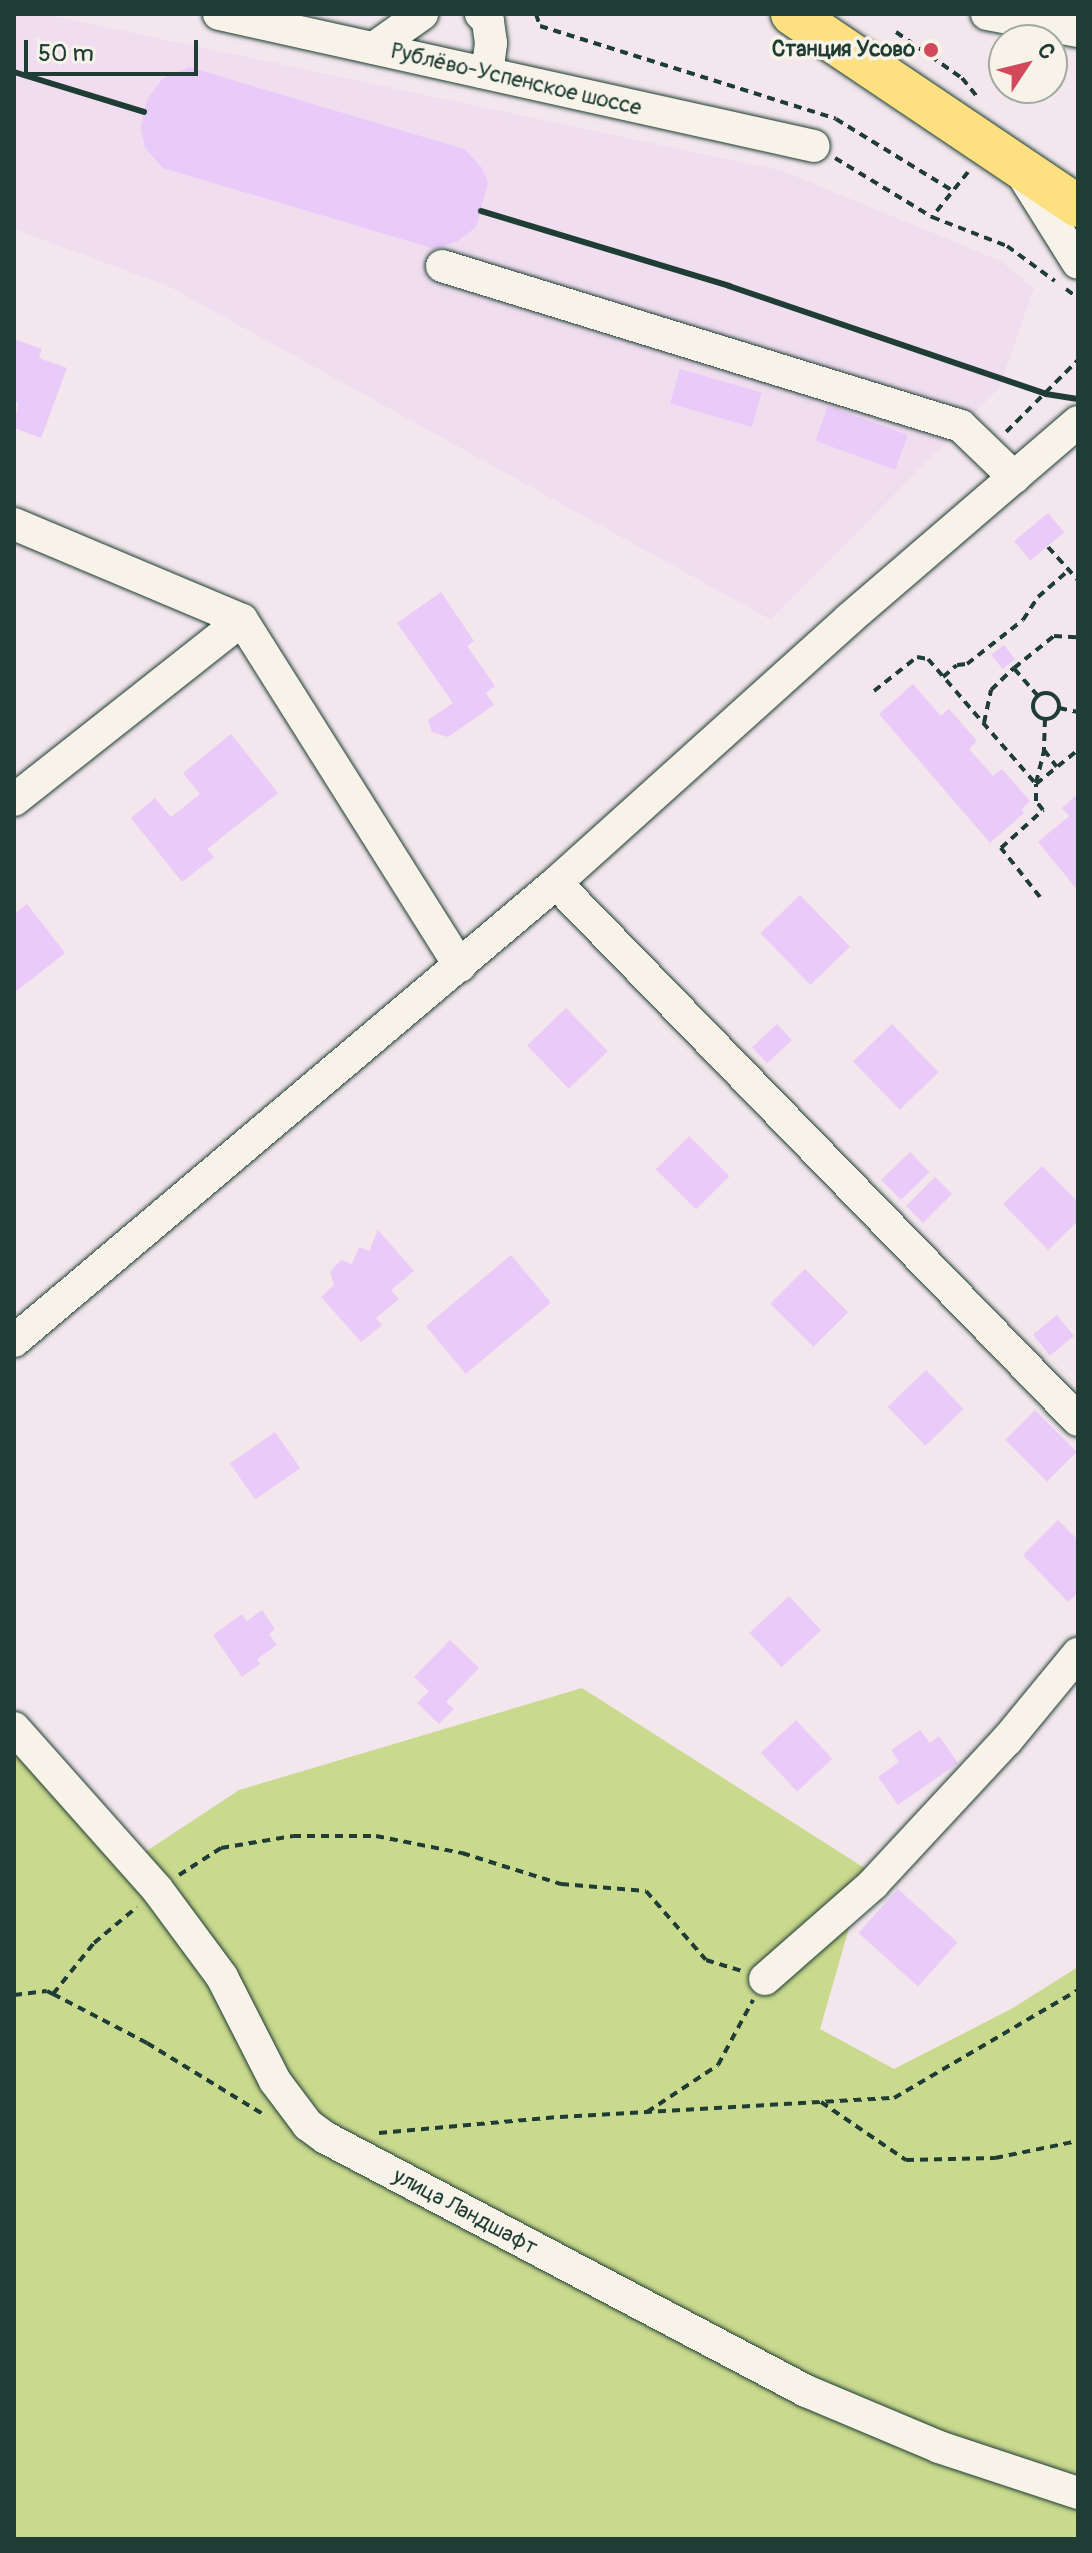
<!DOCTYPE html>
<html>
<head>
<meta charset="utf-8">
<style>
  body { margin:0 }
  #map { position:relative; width:1092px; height:2553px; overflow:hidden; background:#f3e7ed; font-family:Pangolin,sans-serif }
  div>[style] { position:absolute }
  .built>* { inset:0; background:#f0def0 }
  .green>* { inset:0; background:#c9d98d }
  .building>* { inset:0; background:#e9caf8; transform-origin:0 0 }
  .path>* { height:4px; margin-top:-2px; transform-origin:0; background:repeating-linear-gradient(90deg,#1f3d34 0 8px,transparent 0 14px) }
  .path>.ring { margin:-2px; padding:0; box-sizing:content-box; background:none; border:4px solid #1f3d34; border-radius:50% }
  .roads { filter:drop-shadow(0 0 2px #1f3d34) drop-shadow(0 0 2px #1f3d34) }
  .minor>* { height:32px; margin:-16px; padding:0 16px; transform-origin:16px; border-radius:16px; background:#f7f3e8 }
  .major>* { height:42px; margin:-21px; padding:0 21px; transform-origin:21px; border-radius:21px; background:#fde080 }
  .rail>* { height:6px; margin:-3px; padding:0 3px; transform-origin:3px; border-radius:3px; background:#1f3d34 }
  .dots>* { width:22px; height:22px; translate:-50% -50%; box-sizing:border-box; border:4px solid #f7f3e8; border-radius:50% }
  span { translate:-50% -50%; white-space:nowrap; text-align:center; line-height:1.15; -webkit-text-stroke:7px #f7f3e8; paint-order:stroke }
  .poi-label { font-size:22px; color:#1f3d34; font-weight:700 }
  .right { translate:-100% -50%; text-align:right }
  .street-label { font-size:22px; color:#1f3d34 }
  .frame { position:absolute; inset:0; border:16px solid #1f3d34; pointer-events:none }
  .north { position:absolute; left:988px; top:24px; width:80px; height:80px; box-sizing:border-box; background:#f7f3e8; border:2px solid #a1aaa0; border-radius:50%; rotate:55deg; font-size:22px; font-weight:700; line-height:32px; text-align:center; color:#1f3d34 }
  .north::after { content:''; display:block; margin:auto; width:28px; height:36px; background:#d1495b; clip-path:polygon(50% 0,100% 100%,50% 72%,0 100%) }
  .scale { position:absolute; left:24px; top:40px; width:174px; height:36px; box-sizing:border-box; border:4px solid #1f3d34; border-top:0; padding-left:10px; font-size:24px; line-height:28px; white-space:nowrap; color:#1f3d34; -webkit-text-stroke:6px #f7f3e8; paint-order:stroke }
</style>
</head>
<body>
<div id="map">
  <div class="built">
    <div style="clip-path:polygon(14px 14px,44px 14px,783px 171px,1001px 261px,1034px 288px,999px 388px,771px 620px,170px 287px,14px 229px)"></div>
  </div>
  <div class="green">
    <div style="clip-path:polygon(582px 1688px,866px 1869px,820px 2029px,894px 2069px,1013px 2008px,1078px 1967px,1078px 2539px,14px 2539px,14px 1746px,121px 1868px,239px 1790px)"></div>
  </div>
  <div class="building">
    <div style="clip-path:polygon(189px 67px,464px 149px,482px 168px,488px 183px,476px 227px,458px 241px,435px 249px,163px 168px,145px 148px,141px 128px,147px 100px,162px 79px)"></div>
    <div style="clip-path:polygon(14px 339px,42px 349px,39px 358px,67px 368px,41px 438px,14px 428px,18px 403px,14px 402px)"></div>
    <div style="left:680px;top:369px;width:85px;height:36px;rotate:16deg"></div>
    <div style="left:828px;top:406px;width:85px;height:37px;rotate:20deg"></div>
    <div style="left:1048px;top:513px;width:25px;height:44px;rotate:50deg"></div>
    <div style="clip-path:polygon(441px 592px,474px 641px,467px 646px,495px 686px,486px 693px,494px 705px,448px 737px,432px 732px,428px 720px,453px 703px,397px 623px)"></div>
    <div style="left:1004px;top:645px;width:18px;height:16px;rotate:52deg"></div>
    <div style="clip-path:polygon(913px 684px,941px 716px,949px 709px,977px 741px,969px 749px,993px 776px,1002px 769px,1030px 801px,1022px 809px,1024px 813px,990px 843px,879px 714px)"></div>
    <div style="clip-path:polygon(231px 734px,278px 793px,207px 849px,214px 857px,182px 882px,131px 818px,155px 798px,171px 817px,200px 794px,183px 773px)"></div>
    <div style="clip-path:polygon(1078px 794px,1078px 884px,1075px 887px,1038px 842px,1069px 816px,1062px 808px)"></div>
    <div style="left:800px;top:895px;width:72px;height:55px;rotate:46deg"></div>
    <div style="clip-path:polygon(27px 904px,65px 953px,14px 993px,14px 914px)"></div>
    <div style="left:566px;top:1008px;width:60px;height:54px;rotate:46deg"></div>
    <div style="left:777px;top:1024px;width:22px;height:34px;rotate:47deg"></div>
    <div style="left:892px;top:1024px;width:67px;height:54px;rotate:46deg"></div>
    <div style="left:689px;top:1136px;width:57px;height:47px;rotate:45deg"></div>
    <div style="left:910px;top:1152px;width:28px;height:40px;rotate:46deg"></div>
    <div style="clip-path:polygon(1042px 1166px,1078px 1202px,1078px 1221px,1048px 1250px,1003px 1204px)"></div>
    <div style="left:935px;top:1177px;width:24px;height:41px;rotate:45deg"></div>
    <div style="clip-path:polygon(378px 1230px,414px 1271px,391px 1290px,399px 1299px,376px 1318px,382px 1325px,361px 1342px,321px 1297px,334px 1285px,330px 1272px,341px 1260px,352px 1264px,359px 1247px,369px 1251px)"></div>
    <div style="left:511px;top:1255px;width:62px;height:111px;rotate:50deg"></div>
    <div style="left:805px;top:1269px;width:61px;height:49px;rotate:45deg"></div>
    <div style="left:1057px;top:1315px;width:27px;height:31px;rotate:51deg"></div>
    <div style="left:926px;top:1370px;width:54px;height:53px;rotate:46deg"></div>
    <div style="left:1035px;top:1410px;width:59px;height:42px;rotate:45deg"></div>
    <div style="left:275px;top:1432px;width:44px;height:55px;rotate:55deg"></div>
    <div style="clip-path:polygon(1058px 1520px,1078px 1540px,1078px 1593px,1068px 1602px,1023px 1555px)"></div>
    <div style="left:789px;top:1596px;width:47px;height:54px;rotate:47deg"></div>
    <div style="clip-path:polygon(262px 1610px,275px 1629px,269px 1634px,277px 1645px,257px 1659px,260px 1664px,242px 1677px,213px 1635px,242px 1614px,247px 1621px)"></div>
    <div style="clip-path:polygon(450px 1640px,479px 1668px,446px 1702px,454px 1709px,439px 1724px,417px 1703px,429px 1691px,414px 1677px)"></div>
    <div style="left:796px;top:1720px;width:53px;height:48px;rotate:47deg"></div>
    <div style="clip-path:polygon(920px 1730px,930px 1743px,939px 1736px,958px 1763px,898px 1805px,878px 1777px,899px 1762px,891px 1750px)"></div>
    <div style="left:898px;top:1889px;width:80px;height:59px;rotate:42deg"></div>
  </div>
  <div class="path">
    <div style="left:536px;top:14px;width:13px;rotate:72deg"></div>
    <div style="left:540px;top:26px;width:310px;rotate:17.4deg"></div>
    <div style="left:836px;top:119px;width:137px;rotate:31.6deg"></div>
    <div style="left:896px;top:32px;width:80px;rotate:34.9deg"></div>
    <div style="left:962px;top:78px;width:26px;rotate:51deg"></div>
    <div style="left:835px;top:158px;width:114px;rotate:31.3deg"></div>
    <div style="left:968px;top:172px;width:58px;rotate:128.7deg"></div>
    <div style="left:932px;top:217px;width:80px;rotate:21.1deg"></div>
    <div style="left:1007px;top:246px;width:59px;rotate:36.1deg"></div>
    <div style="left:1066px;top:289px;width:15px;rotate:37deg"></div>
    <div style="left:1006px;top:432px;width:102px;rotate:-45deg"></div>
    <div style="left:1048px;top:547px;width:45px;rotate:47.7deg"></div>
    <div style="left:1078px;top:627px;width:26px;rotate:90deg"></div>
    <div style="left:943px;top:677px;width:18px;rotate:-41deg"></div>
    <div style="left:957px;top:665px;width:10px;rotate:-6deg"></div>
    <div style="left:967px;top:664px;width:71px;rotate:-38.2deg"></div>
    <div style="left:1023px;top:620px;width:27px;rotate:-57deg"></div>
    <div style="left:1038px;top:597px;width:41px;rotate:-41.1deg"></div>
    <div style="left:874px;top:691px;width:55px;rotate:-38.3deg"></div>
    <div style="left:917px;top:657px;width:11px;rotate:10deg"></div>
    <div style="left:928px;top:659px;width:165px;rotate:49.2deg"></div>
    <div class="ring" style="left:1033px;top:693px;width:22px;height:22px"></div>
    <div style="left:1038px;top:696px;width:37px;rotate:-131deg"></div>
    <div style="left:1014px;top:668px;width:51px;rotate:-38.7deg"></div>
    <div style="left:1054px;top:636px;width:22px;rotate:3deg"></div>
    <div style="left:1059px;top:708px;width:19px;rotate:12deg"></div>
    <div style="left:1045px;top:719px;width:31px;rotate:92deg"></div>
    <div style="left:1044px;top:750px;width:21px;rotate:53deg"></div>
    <div style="left:984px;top:723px;width:34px;rotate:-78deg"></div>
    <div style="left:991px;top:690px;width:32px;rotate:-44deg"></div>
    <div style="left:1036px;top:783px;width:34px;rotate:-76deg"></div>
    <div style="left:1040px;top:897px;width:63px;rotate:-128.5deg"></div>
    <div style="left:1001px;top:848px;width:57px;rotate:-42.1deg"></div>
    <div style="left:1043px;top:810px;width:11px;rotate:-128deg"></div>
    <div style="left:1036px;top:801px;width:17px;rotate:-90deg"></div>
    <div style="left:1036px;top:784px;width:54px;rotate:-39deg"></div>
    <div style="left:179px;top:1875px;width:50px;rotate:-32.7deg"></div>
    <div style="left:221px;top:1848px;width:73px;rotate:-9.5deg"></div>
    <div style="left:293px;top:1836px;width:83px"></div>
    <div style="left:376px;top:1836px;width:88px;rotate:11.2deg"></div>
    <div style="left:462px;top:1853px;width:104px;rotate:17.4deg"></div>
    <div style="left:561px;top:1884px;width:85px;rotate:4.7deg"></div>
    <div style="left:646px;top:1891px;width:91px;rotate:49deg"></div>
    <div style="left:706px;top:1960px;width:38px;rotate:17deg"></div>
    <div style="left:53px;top:1994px;width:65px;rotate:-51.2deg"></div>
    <div style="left:94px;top:1943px;width:56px;rotate:-39.9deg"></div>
    <div style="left:14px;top:1995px;width:33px;rotate:-7deg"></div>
    <div style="left:47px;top:1991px;width:7px;rotate:27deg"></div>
    <div style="left:53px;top:1994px;width:106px;rotate:27.5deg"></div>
    <div style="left:147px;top:2043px;width:136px;rotate:31.5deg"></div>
    <div style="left:821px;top:2102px;width:103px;rotate:34.3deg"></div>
    <div style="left:906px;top:2160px;width:89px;rotate:-1.3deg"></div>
    <div style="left:995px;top:2158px;width:85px;rotate:-11.6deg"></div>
    <div style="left:647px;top:2112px;width:85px;rotate:-33.5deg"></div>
    <div style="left:718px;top:2065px;width:74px;rotate:-61.7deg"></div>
    <div style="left:379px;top:2133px;width:182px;rotate:-5.1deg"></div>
    <div style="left:560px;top:2117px;width:335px;rotate:-3.3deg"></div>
    <div style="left:894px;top:2098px;width:213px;rotate:-30.4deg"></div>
  </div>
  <div class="roads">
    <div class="minor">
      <div style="left:219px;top:14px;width:609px;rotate:12.51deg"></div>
      <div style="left:987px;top:14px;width:93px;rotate:10.6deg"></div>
      <div style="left:374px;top:48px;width:59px;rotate:-35.3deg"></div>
      <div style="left:481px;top:72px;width:15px;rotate:-58deg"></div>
      <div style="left:489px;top:59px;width:16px;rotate:-83deg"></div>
      <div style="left:491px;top:43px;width:22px;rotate:-98deg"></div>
      <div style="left:488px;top:21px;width:10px;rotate:-135deg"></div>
      <div style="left:1021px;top:172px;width:107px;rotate:57.9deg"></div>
      <div style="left:442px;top:266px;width:543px;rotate:17.13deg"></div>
      <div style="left:961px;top:426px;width:74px;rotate:43.9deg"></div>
      <div style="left:14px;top:524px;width:247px;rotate:22.8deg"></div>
      <div style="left:242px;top:620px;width:409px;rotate:57.8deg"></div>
      <div style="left:14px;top:800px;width:290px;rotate:-38.3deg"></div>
      <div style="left:556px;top:883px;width:749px;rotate:45.81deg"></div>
      <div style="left:14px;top:1341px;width:710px;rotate:-40.2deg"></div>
      <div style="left:556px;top:883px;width:394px;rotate:-42deg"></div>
      <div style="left:849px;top:619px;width:302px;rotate:-40.7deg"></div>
      <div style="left:14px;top:1728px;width:215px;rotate:48.4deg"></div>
      <div style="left:157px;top:1889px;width:109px;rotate:53.5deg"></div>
      <div style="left:222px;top:1977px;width:117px;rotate:63deg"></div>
      <div style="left:275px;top:2081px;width:55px;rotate:53.1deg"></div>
      <div style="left:308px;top:2125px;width:22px;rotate:36deg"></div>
      <div style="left:326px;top:2138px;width:543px;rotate:27.79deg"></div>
      <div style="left:806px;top:2391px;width:144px;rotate:22.8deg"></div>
      <div style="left:939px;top:2447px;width:146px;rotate:18.3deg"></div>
      <div style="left:765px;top:1979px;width:144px;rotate:-41.3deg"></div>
      <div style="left:873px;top:1884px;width:197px;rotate:-47.1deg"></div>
      <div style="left:1007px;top:1740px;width:112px;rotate:-50.5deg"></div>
    </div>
    <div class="major">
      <div style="left:792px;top:14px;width:344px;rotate:33.9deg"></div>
    </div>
  </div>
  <div class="rail">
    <div style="left:14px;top:72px;width:136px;rotate:17.1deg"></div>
    <div style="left:481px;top:211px;width:259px;rotate:16.8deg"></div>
    <div style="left:729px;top:286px;width:335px;rotate:18.8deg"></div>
    <div style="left:1046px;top:394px;width:32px;rotate:9deg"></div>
  </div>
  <div class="dots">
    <div style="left:931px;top:50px;background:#d1495b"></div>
  </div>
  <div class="poi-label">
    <span class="right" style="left:915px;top:50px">Станция Усово</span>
  </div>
  <div class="street-label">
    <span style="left:516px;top:80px;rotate:13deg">Рублёво-Успенское шоссе</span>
    <span style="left:465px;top:2212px;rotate:28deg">улица Ландшафт</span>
  </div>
  <div class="frame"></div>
  <div class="north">С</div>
  <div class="scale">50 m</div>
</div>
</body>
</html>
